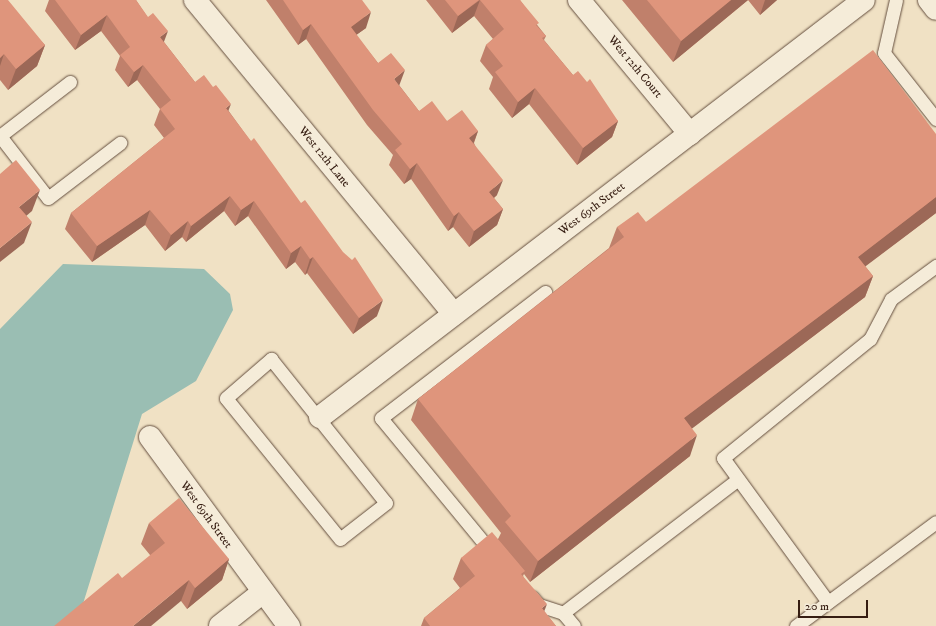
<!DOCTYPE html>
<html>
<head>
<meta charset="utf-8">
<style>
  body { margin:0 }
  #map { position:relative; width:936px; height:626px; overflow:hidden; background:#f0e1c4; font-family:"IM FELL DW Pica",serif }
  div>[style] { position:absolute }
  .water>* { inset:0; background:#9abeb3 }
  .roads { filter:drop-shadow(0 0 1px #644e3e) drop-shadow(0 0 1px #644e3e) }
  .lane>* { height:13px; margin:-6.5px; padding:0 6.5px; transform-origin:6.5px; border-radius:6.5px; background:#f5ecd9 }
  .street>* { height:22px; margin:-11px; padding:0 11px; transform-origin:11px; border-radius:11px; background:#f5ecd9 }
  .secondary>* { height:22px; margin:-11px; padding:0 11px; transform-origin:11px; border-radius:11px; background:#f5ecd9 }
  .wall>* { inset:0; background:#c0806b }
  .shaded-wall>* { inset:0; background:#9c6857 }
  .building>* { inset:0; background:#df957c }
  span { translate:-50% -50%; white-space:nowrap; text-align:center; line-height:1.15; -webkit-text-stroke:3px #f5ecd9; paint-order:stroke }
  .street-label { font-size:12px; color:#361d12 }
  .scale { position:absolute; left:798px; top:600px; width:70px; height:18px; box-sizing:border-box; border:2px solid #361d12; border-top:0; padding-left:5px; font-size:12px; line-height:14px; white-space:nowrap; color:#361d12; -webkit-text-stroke:3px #f5ecd9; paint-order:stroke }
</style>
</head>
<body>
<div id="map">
  <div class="water">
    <div style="clip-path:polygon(63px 264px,204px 269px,230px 294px,233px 310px,196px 381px,142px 414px,82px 607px,60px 626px,0 626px,0 329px)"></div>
  </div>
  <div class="roads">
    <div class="lane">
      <div style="left:896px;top:0;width:54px;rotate:102.8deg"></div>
      <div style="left:884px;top:53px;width:84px;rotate:51.8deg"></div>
      <div style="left:70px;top:82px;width:88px;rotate:142.4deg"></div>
      <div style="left:0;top:136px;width:78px;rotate:52.3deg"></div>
      <div style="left:48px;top:198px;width:91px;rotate:-37.4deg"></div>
      <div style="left:271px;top:359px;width:184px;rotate:51.4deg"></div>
      <div style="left:386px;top:503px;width:58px;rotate:142deg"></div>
      <div style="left:340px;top:539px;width:181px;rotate:-129deg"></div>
      <div style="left:226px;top:398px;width:60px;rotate:-40.9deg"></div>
      <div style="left:493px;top:554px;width:176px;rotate:-129.5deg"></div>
      <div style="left:381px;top:418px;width:207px;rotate:-37.5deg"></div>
      <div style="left:532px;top:597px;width:11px;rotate:49deg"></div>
      <div style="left:539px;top:605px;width:25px;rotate:18deg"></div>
      <div style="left:828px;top:602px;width:178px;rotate:-126.1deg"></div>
      <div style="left:723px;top:458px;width:189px;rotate:-39deg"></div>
      <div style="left:870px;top:339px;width:45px;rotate:-62.3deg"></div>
      <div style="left:891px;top:299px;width:56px;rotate:-36.3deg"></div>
      <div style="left:574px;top:626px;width:17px;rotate:-130deg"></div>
      <div style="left:563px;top:613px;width:220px;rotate:-37.4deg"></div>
      <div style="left:796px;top:626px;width:174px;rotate:-36.6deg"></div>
    </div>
    <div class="street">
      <div style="left:195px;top:0;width:407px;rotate:50.5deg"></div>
      <div style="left:579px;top:0;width:174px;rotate:50.4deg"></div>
      <div style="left:320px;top:417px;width:685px;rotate:-37.47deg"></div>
      <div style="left:150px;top:437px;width:235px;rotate:53.7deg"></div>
      <div style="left:220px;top:626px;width:53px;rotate:-38.2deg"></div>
    </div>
    <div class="secondary">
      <div style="left:929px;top:0;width:11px;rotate:52deg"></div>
    </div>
  </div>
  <div class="wall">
    <div style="clip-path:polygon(0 0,45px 45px,37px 66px,8px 90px,0 80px)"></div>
    <div style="clip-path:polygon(49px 0,136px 0,164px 42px,195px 82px,228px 110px,377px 316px,353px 334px,307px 273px,305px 275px,295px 262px,286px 269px,248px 216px,235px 226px,224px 211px,186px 242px,182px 237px,165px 251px,145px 225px,92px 262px,65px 229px,71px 213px,164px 138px,154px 125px,160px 109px,137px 80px,128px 87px,115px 70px,120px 56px,101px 31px,75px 50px,45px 11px)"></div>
    <div style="clip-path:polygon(266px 0,362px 0,366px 28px,356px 35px,378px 63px,399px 85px,419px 111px,447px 121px,478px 131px,474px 143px,497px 195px,494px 198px,503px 209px,497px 225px,469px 247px,453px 227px,448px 231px,411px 179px,404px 184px,389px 165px,393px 155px,367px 125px,306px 39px,298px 45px)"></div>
    <div style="clip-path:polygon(426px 0,520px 0,538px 26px,546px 36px,544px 40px,573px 75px,618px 121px,612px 137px,577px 165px,529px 104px,512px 118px,489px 89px,493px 77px,480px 61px,486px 45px,493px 39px,474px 16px,452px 33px)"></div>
    <div style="clip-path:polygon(622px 0,777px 0,760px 15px,748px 0,673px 62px)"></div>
    <div style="clip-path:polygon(936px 134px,936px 213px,865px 266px,873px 276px,865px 297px,692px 428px,690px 456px,530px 582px,524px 574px,523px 576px,544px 611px,556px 626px,421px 626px,424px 618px,460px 588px,453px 579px,461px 558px,498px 539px,501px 533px,411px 420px,418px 399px,609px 248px,617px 227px,646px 222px)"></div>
    <div style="clip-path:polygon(149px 523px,229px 559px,222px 580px,187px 609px,181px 601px,150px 555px,141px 544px)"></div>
  </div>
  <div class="shaded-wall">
    <div style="clip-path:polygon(480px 0,474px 16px,452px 33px,458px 16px)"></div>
    <div style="clip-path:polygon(731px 0,748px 0,673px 62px,681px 41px)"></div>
    <div style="clip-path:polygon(765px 0,777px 0,760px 15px)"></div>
    <div style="clip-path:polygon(371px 12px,366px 28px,345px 43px,351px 27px)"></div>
    <div style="clip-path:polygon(107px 15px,101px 31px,75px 50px,81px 35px)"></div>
    <div style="clip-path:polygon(311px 24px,306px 39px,298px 45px,303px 30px)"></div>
    <div style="clip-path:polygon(168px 31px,162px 47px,160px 37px)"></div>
    <div style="clip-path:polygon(45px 45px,37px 66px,8px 90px,16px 69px)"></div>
    <div style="clip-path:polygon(4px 54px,0 66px,0 58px)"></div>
    <div style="clip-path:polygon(143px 65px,137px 80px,128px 87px,134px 72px)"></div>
    <div style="clip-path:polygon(405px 70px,399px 86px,394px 79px)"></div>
    <div style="clip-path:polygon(535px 88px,529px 104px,512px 118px,518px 102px)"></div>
    <div style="clip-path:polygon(231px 104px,225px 119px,226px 108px)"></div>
    <div style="clip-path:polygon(618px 121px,612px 137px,577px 165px,583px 148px)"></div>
    <div style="clip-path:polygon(478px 131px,472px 147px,469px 138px)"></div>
    <div style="clip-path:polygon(417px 163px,411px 179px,404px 184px,410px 169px)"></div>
    <div style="clip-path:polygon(503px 180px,497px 195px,483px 207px,489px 192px)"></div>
    <div style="clip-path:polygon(40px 190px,32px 211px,12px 228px,19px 207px)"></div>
    <div style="clip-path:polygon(230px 196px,224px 211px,186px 242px,191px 226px)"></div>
    <div style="clip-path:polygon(936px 197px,936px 213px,850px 278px,858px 257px)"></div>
    <div style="clip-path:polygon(254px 201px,248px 216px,235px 226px,241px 210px)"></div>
    <div style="clip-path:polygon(503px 209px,497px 225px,469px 247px,474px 231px)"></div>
    <div style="clip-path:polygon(150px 210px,145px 225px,92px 262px,97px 246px)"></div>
    <div style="clip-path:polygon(459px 212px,453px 227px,448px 231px,454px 216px)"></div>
    <div style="clip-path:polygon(188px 221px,182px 237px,165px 251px,171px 235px)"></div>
    <div style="clip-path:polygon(32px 222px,24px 243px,0 262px,0 248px)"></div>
    <div style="clip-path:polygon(301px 246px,295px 262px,286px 269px,291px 253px)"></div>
    <div style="clip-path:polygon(313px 257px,307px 273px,305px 275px,310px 259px)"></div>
    <div style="clip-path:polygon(873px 276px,865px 297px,677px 440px,684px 418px)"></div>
    <div style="clip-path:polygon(383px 300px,377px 316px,353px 334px,359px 318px)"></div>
    <div style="clip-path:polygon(697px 435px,690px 456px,530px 582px,538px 561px)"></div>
    <div style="clip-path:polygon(229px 559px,222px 580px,187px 609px,195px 588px)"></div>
    <div style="clip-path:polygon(189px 580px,181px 601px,151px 626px,133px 626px)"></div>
    <div style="clip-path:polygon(547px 604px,539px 625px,542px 608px)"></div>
  </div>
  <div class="building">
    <div style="clip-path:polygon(0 0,8px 0,45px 45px,16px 69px,4px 54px,0 58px)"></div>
    <div style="clip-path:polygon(55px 0,136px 0,148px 17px,153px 13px,168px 31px,160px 37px,195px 82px,204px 75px,213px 87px,216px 85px,231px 104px,226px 108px,251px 141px,254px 138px,301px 203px,305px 200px,343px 252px,352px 260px,355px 257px,383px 300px,359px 318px,313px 257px,310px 259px,301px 246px,291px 253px,254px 201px,241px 210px,230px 196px,191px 226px,188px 221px,171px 235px,150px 210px,97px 246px,71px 213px,175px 129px,160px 109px,171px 100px,143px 65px,134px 72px,120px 55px,130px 47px,107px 15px,81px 35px)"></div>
    <div style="clip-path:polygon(283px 0,362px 0,371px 12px,351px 27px,378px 63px,391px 53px,405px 70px,394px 79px,419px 111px,432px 101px,447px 121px,462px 110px,478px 131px,469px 138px,503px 180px,489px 192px,503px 209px,474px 231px,459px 212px,454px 216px,417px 163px,410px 169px,395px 150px,402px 144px,373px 110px,311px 24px,303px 30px)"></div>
    <div style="clip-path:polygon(445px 0,479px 0,458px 16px)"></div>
    <div style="clip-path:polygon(480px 0,520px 0,539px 23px,536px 25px,546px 36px,542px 38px,573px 75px,578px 71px,587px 82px,590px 79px,618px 121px,583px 148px,535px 88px,518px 102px,495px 72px,503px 66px,486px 45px,504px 29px)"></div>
    <div style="clip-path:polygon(647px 0,731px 0,681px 41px)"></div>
    <div style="clip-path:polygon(873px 50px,936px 134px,936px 197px,858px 257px,873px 276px,684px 418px,697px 435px,538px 561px,505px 522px,511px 516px,418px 399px,624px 237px,617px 227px,638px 212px,646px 222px)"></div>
    <div style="clip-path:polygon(16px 160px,40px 190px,19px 207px,32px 222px,0 248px,0 174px)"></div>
    <div style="clip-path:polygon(179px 498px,229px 559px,195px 588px,189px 580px,133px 626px,54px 626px,118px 573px,122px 578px,165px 543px,149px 523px)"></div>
    <div style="clip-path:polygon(492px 532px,525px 571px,521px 574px,547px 604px,542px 608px,556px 626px,430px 626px,424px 618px,475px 576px,461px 558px)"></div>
  </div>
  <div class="street-label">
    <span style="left:635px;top:67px;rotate:50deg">West 12th Court</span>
    <span style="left:324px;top:157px;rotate:51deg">West 12th Lane</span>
    <span style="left:592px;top:209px;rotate:-37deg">West 69th Street</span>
    <span style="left:206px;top:515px;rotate:54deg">West 69th Street</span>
  </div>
  <div class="scale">20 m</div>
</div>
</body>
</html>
